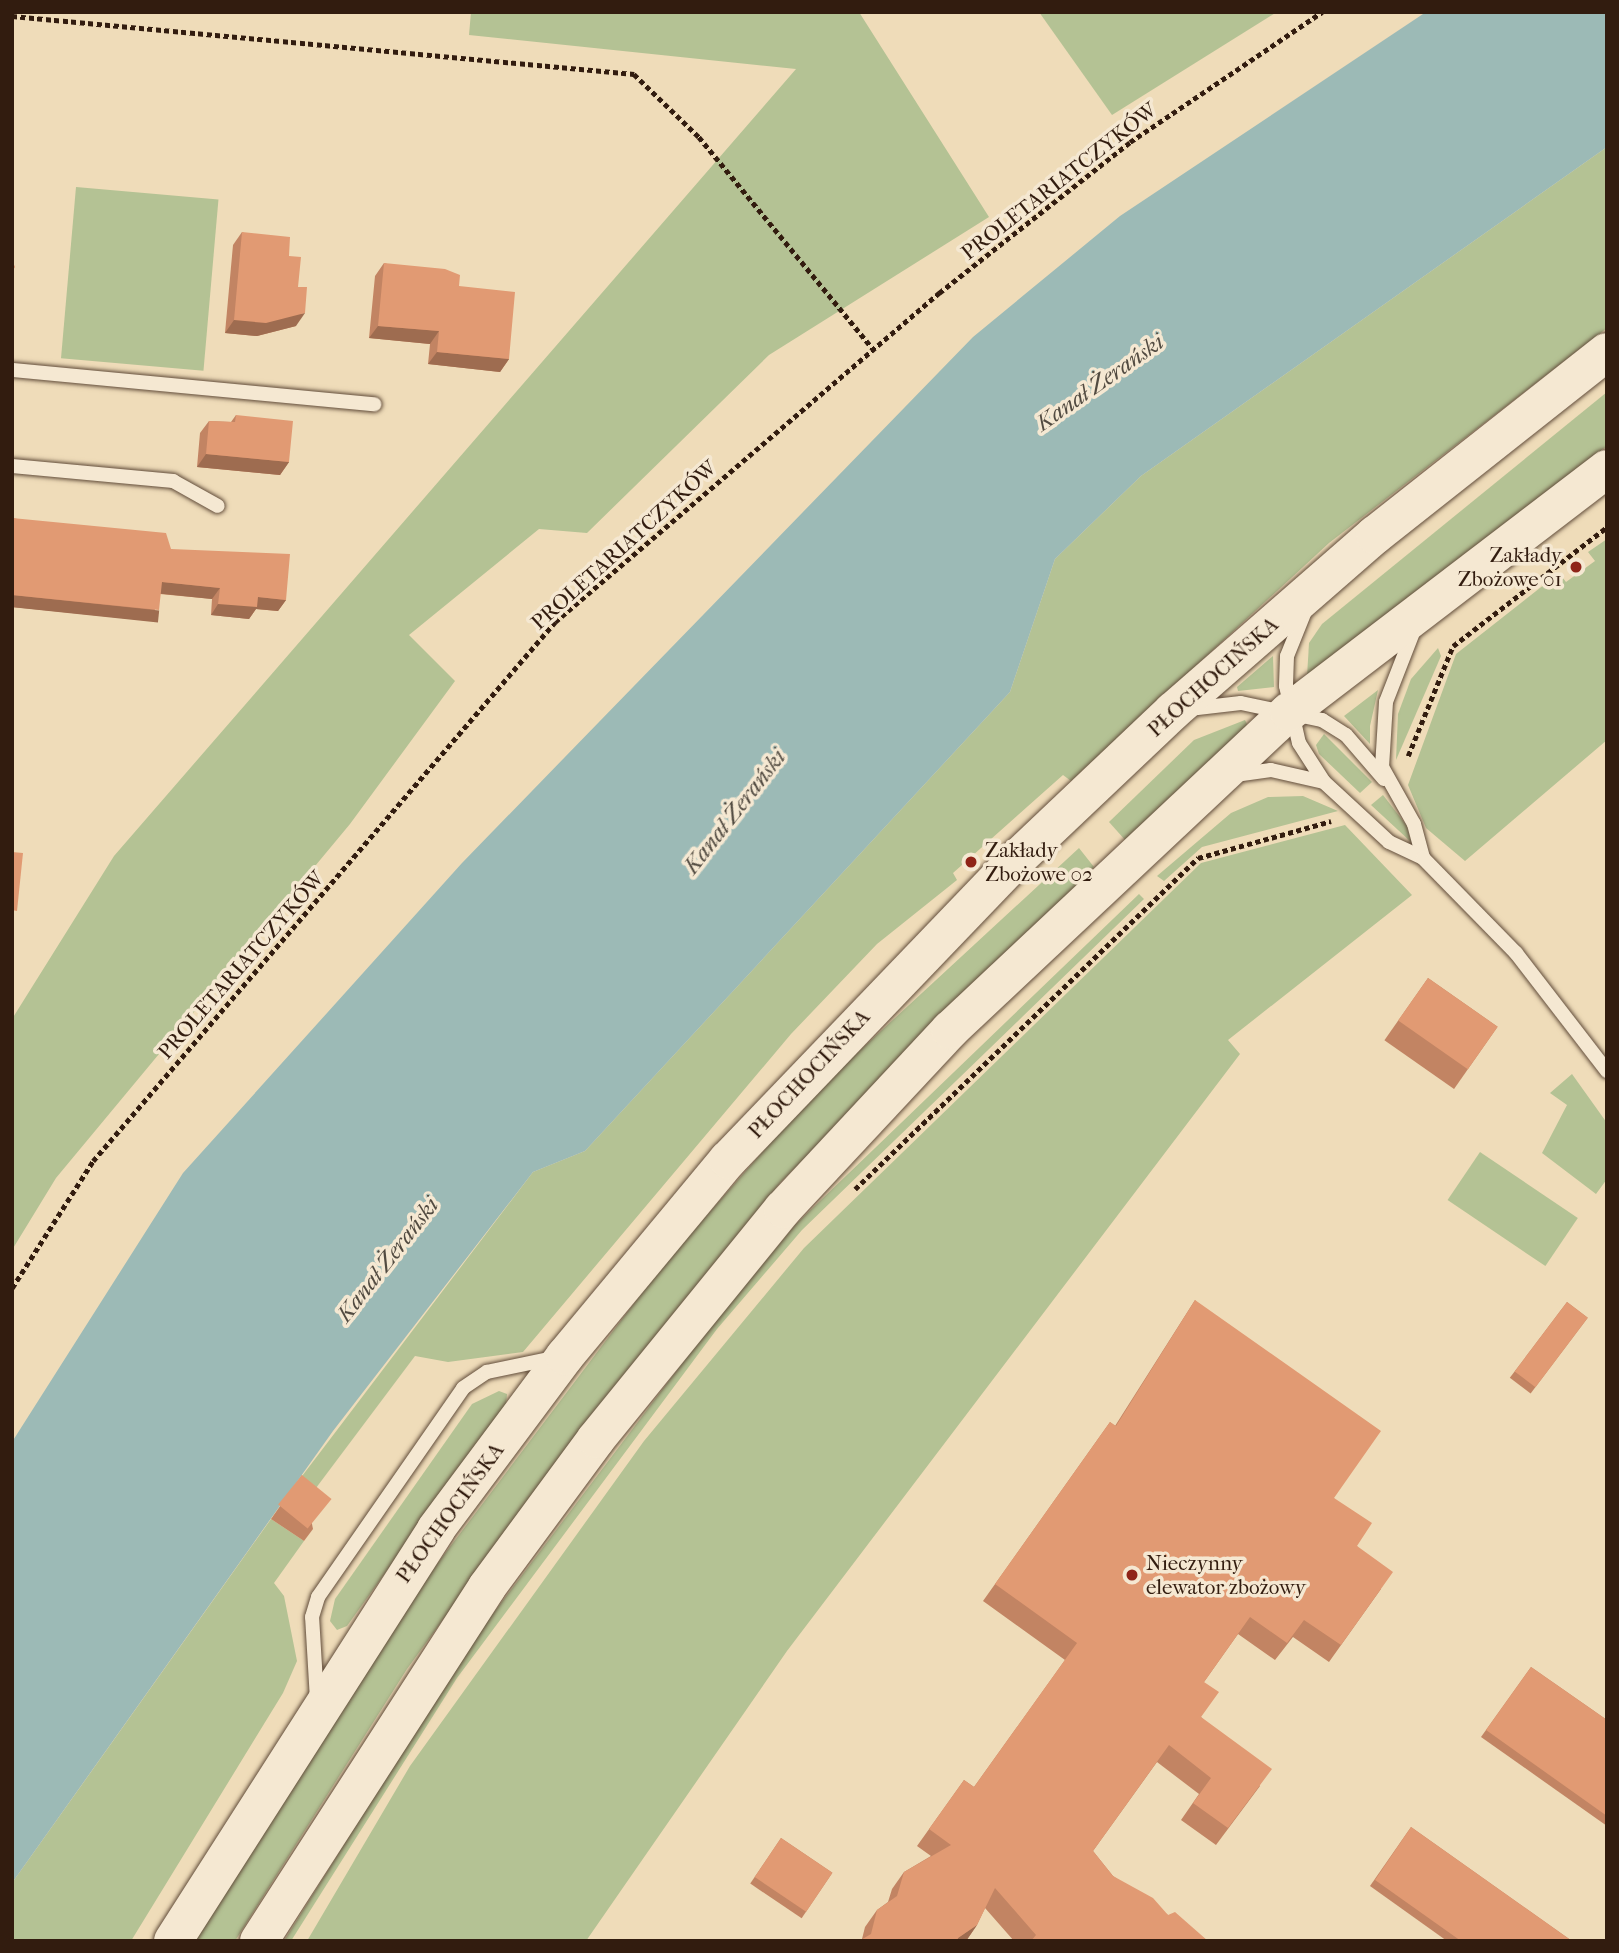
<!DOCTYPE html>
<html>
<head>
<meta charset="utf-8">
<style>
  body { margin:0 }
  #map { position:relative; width:1619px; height:1953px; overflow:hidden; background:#efdcb9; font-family:"IM FELL French Canon",serif }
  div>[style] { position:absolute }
  .green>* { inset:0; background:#b4c294; transform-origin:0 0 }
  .water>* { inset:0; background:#9cbab6 }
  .path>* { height:4.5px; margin-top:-2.25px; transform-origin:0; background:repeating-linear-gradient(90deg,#321c0f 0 5px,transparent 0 8.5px) }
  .roads { filter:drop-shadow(0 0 2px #614c3a) drop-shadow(0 0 2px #614c3a) }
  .lane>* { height:14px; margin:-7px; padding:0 7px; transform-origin:7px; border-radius:7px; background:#f5e8d2 }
  .secondary>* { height:38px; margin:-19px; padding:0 19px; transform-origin:19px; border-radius:19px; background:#f5e8d2 }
  .wall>* { inset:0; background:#c28463; transform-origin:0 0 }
  .shaded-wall>* { inset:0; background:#9e6c50; transform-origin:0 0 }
  .building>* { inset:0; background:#e19a73; transform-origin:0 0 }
  .dots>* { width:19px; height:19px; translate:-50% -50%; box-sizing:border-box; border:4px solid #f5e8d2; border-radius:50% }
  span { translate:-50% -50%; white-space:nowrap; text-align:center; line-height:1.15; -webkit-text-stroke:7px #f5e8d2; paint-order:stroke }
  .street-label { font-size:21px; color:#321c0f }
  .poi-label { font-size:21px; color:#321c0f }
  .right { translate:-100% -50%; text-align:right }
  .left { translate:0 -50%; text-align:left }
  .water-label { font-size:23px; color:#524b41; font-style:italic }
  .frame { position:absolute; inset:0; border:14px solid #321c0f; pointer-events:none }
</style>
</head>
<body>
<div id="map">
  <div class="green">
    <div style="clip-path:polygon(471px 12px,859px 12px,989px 217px,769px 355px,587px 533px,539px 529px,409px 635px,455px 681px,350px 824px,56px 1178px,12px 1250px,12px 1019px,114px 856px,796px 69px,469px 35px)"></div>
    <div style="clip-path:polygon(1039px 12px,1277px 12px,1112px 115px)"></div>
    <div style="clip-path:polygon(1607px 147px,1607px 328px,1329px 543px,1071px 781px,1063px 775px,953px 873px,957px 880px,877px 944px,791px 1034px,523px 1352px,448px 1362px,415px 1356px,307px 1500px,293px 1488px,533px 1172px,585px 1151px,1010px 692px,1055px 559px,1141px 476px)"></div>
    <div style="left:76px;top:187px;width:143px;height:172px;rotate:5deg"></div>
    <div style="clip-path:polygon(1607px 392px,1607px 446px,1307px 677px,1309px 643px,1322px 624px)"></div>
    <div style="clip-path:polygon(1607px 539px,1607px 740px,1465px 861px,1426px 828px,1408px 785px,1456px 654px,1559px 573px,1566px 582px,1595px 561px,1588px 552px)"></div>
    <div style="clip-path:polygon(1438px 648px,1441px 656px,1396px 760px,1398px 714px,1411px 679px)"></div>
    <div style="clip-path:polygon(1273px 656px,1274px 687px,1238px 691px,1237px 687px)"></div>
    <div style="clip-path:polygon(1378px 690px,1370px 726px,1370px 744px,1344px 716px)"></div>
    <div style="clip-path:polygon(1245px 720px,1249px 728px,1126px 841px,1109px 822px,1194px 740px)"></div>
    <div style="clip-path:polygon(1324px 734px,1372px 782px,1360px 793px,1319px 754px,1316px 745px)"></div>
    <div style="clip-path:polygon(1383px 795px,1407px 826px,1411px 842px,1371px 805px)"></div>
    <div style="clip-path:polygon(1303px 796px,1338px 811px,1202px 847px,1164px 881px,1157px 876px,1231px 813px,1268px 797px)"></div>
    <div style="clip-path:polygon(1345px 825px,1412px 895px,1228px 1040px,1240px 1054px,787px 1651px,586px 1941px,307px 1941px,410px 1766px,644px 1441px,804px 1248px,1201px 863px)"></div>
    <div style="clip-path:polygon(1079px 848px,1094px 867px,780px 1183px,585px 1425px,407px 1669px,235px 1941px,194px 1941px,406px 1605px,663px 1265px,817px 1090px)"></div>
    <div style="clip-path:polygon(1139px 894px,1144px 899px,802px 1230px,717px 1329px,457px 1678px,291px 1941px,284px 1941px,464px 1652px,699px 1341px,795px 1225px)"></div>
    <div style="clip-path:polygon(1572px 1074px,1607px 1123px,1607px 1179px,1596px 1194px,1542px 1153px,1567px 1105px,1550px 1093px)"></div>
    <div style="left:1480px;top:1152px;width:118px;height:58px;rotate:34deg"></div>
    <div style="clip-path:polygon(499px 1391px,507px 1394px,506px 1405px,347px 1626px,337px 1630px,330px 1621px,335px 1599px,472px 1404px)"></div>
    <div style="clip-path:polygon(271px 1519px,304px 1541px,274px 1583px,284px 1596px,297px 1661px,283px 1693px,131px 1941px,12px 1941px,12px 1883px)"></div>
  </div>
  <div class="water">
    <div style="clip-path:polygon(1426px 12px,1607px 12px,1607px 147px,1141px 476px,1055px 559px,1010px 692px,585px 1151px,533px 1172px,333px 1431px,12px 1883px,12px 1442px,183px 1173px,462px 863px,973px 337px,1120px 216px)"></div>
  </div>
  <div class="path">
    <div style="left:12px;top:16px;width:625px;rotate:5.33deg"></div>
    <div style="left:634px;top:74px;width:91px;rotate:44.1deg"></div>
    <div style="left:699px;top:137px;width:274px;rotate:50.6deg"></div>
    <div style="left:1408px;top:756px;width:119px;rotate:-67.8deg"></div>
    <div style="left:1453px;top:646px;width:195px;rotate:-37.7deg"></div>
    <div style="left:855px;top:1189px;width:477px;rotate:-44deg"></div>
    <div style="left:1198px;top:858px;width:138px;rotate:-15.5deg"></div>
    <div style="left:12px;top:1288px;width:151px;rotate:-57.5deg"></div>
    <div style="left:93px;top:1161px;width:710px;rotate:-49.4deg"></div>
    <div style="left:555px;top:622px;width:506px;rotate:-40.59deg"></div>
    <div style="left:939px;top:293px;width:243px;rotate:-38.3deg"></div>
    <div style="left:1130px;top:142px;width:232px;rotate:-34.1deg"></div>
  </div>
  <div class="roads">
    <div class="lane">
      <div style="left:12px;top:370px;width:364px;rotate:5.4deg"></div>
      <div style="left:12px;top:466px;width:162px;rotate:5.3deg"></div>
      <div style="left:173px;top:481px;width:51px;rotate:29.1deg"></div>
      <div style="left:1306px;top:609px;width:51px;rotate:112deg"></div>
      <div style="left:1287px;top:656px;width:30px;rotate:92deg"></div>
      <div style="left:1286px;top:686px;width:58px;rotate:77.2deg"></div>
      <div style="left:1299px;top:743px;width:46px;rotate:57.3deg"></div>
      <div style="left:1414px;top:630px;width:77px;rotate:111.3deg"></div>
      <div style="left:1386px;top:702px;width:65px;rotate:93.5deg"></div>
      <div style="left:1382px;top:767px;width:65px;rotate:60.7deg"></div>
      <div style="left:1414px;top:824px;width:35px;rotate:75deg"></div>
      <div style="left:1189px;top:709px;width:52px;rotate:-6.6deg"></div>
      <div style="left:1241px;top:703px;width:83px;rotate:11.9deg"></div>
      <div style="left:1322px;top:720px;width:28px;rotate:32deg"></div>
      <div style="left:1346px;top:735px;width:58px;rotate:49.2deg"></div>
      <div style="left:1235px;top:775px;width:36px;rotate:-8deg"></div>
      <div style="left:1271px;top:770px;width:54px;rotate:12.8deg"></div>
      <div style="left:1324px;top:782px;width:88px;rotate:42.7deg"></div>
      <div style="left:1389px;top:842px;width:38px;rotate:25deg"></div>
      <div style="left:1423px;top:858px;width:133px;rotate:45.6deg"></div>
      <div style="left:1516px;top:953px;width:149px;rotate:52.4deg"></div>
      <div style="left:317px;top:1700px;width:83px;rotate:-93.4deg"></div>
      <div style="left:312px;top:1617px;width:21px;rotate:-73deg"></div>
      <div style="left:318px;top:1597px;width:254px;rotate:-55.2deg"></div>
      <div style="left:463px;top:1388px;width:29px;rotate:-34deg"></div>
      <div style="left:487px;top:1372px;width:68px;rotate:-11.8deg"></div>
    </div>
    <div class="secondary">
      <div style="left:173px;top:1941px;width:489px;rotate:-57.4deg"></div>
      <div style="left:436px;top:1529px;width:216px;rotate:-53.3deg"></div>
      <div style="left:565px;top:1356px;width:255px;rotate:-50.3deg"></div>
      <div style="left:728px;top:1160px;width:417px;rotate:-46.2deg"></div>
      <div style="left:1017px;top:859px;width:215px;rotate:-43.5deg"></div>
      <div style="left:1173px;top:711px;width:268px;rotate:-41.1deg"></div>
      <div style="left:1375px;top:535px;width:295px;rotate:-38.3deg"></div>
      <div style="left:259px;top:1941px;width:421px;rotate:-57.2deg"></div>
      <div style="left:487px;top:1587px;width:184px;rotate:-53.6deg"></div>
      <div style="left:596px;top:1439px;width:296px;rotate:-50.9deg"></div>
      <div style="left:783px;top:1209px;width:245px;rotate:-47deg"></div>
      <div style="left:950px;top:1030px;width:465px;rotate:-43.2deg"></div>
      <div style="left:1289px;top:712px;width:400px;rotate:-37.4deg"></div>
    </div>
  </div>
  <div class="wall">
    <div style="clip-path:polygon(242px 232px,289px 256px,296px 326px,257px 336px,225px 333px,233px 245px)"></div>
    <div style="clip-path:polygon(384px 263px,459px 286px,509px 359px,500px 372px,428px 364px,430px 344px,369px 338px,375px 276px)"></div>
    <div style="clip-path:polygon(236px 415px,289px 462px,280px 475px,197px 467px,200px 433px,209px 421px,231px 422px)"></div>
    <div style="clip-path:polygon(12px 518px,171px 549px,286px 600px,278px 611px,256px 609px,249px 619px,211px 615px,212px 599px,160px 594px,151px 621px,12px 607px)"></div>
    <div style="left:1428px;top:978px;width:85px;height:76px;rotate:35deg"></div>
    <div style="clip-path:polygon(1195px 1300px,1334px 1498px,1357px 1546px,1381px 1589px,1329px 1662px,1293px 1637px,1275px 1660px,1238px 1634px,1204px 1682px,1201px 1717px,1260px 1786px,1216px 1845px,1181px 1820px,1199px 1794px,1157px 1762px,1093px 1851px,1113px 1876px,1168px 1915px,1208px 1941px,1014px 1941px,985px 1908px,977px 1925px,966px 1941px,859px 1941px,862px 1939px,865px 1927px,877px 1910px,888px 1902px,892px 1889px,904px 1872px,931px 1856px,917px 1846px,964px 1780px,974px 1787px,1065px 1660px,983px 1601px,1110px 1422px,1115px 1426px)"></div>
    <div style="left:1567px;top:1302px;width:26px;height:95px;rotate:37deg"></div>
    <div style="clip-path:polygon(302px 1475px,313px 1529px,304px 1541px,271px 1519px)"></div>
    <div style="clip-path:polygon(1531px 1667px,1607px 1720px,1607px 1826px,1481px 1737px)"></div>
    <div style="clip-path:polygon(1411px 1827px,1572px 1941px,1447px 1941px,1370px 1886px)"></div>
    <div style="left:781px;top:1838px;width:62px;height:55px;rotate:34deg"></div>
  </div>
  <div class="shaded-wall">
    <div style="clip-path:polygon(305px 313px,296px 326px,257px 336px,225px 333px,234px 320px)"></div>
    <div style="clip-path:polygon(378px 326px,439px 331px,430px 344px,369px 338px)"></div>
    <div style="clip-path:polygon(437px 352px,509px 359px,500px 372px,428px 364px)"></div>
    <div style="clip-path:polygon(206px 454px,289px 462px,280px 475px,197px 467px)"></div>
    <div style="clip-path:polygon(162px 582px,220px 588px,212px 599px,154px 593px)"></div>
    <div style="left:12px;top:595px;width:148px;height:12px;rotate:6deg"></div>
    <div style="clip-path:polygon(258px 597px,286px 600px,278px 611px,256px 609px,249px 619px,211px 615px,218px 604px)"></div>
    <div style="clip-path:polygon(977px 1925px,966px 1941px,956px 1941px,958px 1938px)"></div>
  </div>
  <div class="building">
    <div style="clip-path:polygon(242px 232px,290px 237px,289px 256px,301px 257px,298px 287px,307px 287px,305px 313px,266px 323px,234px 320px)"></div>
    <div style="clip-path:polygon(12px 260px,15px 267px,12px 272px)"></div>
    <div style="clip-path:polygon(384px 263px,445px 269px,460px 275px,459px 286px,515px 292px,509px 359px,437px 352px,439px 331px,378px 326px)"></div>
    <div style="clip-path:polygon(236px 415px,293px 421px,289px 462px,206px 454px,209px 421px,235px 422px)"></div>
    <div style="clip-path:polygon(12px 518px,166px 533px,171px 549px,290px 554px,286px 600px,258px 597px,257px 607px,218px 604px,220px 588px,162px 582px,159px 610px,12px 595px)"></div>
    <div style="clip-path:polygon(12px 852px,23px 853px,17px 911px,12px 910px)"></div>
    <div style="left:1428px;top:978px;width:85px;height:52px;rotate:35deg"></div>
    <div style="clip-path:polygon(1195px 1300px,1381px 1431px,1334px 1498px,1372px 1523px,1357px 1546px,1393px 1572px,1341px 1645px,1304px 1620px,1287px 1643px,1250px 1617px,1204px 1682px,1219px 1692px,1201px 1717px,1272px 1769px,1228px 1828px,1193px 1803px,1211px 1778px,1169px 1745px,1093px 1851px,1113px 1876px,1153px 1898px,1168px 1915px,1175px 1912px,1208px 1941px,1031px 1941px,1036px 1935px,995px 1888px,977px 1925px,958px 1938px,957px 1941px,859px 1941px,871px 1934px,877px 1910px,897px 1896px,904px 1872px,951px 1845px,929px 1829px,964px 1780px,974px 1787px,1077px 1643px,995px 1584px,1110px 1422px,1116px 1426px)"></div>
    <div style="left:1567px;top:1302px;width:26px;height:87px;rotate:37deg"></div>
    <div style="left:302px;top:1475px;width:38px;height:38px;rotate:39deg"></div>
    <div style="clip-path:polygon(1531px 1667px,1607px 1720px,1607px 1816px,1486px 1730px)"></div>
    <div style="clip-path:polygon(1411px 1827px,1572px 1941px,1461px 1941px,1375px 1880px)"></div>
    <div style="left:781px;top:1838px;width:62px;height:47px;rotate:34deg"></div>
  </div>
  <div class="dots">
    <div style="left:1576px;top:567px;background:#8f2418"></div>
    <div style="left:971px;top:862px;background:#8f2418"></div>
    <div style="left:1132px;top:1575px;background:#8f2418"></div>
  </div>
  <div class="street-label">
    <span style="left:1059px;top:181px;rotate:-38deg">PROLETARIATCZYKÓW</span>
    <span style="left:624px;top:545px;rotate:-42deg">PROLETARIATCZYKÓW</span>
    <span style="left:1213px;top:677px;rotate:-42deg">PŁOCHOCIŃSKA</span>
    <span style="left:241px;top:965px;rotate:-49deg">PROLETARIATCZYKÓW</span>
    <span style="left:809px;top:1074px;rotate:-47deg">PŁOCHOCIŃSKA</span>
    <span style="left:450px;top:1513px;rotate:-54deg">PŁOCHOCIŃSKA</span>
  </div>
  <div class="poi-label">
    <span class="right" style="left:1562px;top:567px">Zakłady<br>Zbożowe 01</span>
    <span class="left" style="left:985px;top:862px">Zakłady<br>Zbożowe 02</span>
    <span class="left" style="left:1146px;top:1575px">Nieczynny<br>elewator zbożowy</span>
  </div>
  <div class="water-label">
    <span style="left:1100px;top:383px;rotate:-35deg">Kanał Żerański</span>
    <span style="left:735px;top:812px;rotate:-52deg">Kanał Żerański</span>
    <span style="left:388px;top:1260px;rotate:-52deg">Kanał Żerański</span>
  </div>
  <div class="frame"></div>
</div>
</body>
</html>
